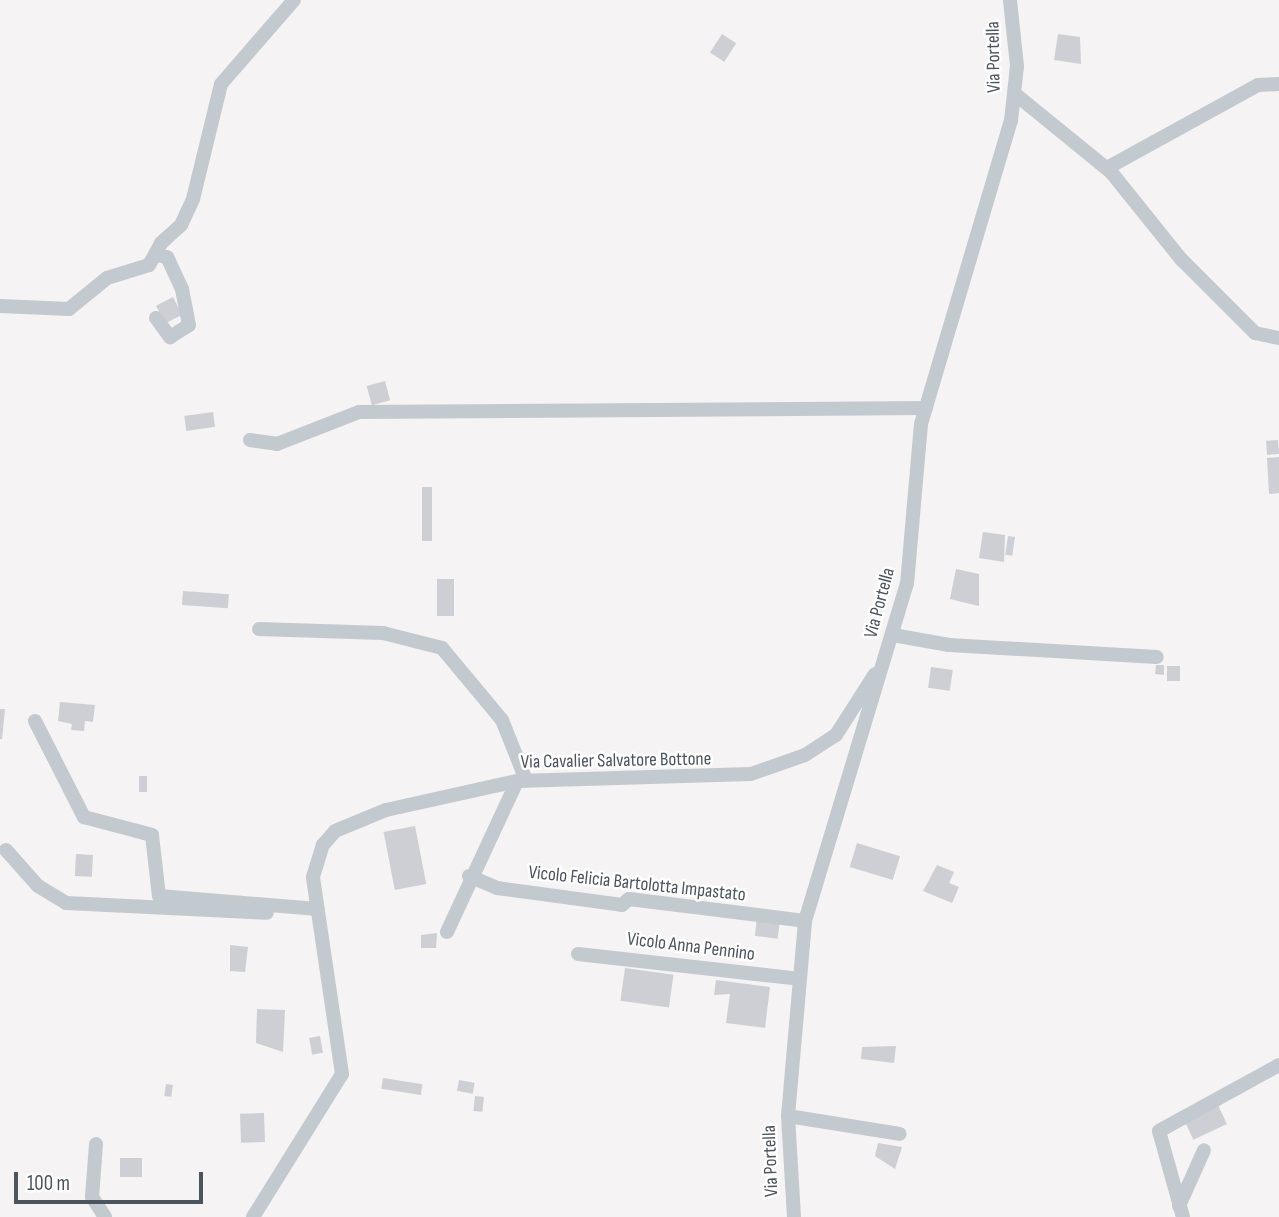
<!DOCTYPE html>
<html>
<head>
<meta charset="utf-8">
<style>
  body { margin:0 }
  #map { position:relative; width:1279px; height:1217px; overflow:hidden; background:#f5f3f3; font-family:"Sofia Sans Condensed",sans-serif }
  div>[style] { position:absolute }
  .building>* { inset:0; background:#cdcfd4; transform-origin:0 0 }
  .minor>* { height:14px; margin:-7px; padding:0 7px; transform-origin:7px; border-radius:7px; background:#c2c9cf }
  span { translate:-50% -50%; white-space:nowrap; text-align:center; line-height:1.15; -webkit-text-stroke:5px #fff; paint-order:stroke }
  .street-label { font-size:19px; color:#4c545e }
  .scale { position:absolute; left:14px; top:1172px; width:189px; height:32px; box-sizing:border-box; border:4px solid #4c545e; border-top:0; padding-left:9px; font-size:21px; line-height:24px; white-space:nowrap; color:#4c545e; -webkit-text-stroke:5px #fff; paint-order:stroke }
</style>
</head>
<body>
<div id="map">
  <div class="building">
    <div style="left:722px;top:34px;width:17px;height:22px;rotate:33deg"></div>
    <div style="clip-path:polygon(1058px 34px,1080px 37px,1081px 64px,1054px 60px)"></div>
    <div style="left:173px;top:297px;width:20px;height:19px;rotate:63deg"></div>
    <div style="left:385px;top:381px;width:20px;height:19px;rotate:75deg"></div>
    <div style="left:213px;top:412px;width:15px;height:29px;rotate:82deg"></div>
    <div style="left:1278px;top:440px;width:14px;height:12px;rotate:86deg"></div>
    <div style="clip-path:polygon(1279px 457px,1279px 493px,1269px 494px,1267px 458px)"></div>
    <div style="left:422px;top:487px;width:10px;height:54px"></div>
    <div style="clip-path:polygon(983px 532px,1005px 535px,1004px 562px,979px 558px)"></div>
    <div style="left:1008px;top:536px;width:7px;height:19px;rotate:8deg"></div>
    <div style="clip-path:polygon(956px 569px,979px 574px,979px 606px,950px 599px)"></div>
    <div style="left:454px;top:579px;width:37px;height:17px;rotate:90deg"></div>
    <div style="left:183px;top:591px;width:46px;height:14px;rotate:4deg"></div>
    <div style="clip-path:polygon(1156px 665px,1164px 665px,1164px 675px,1155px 674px)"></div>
    <div style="left:1167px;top:666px;width:13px;height:15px"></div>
    <div style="left:931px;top:667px;width:22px;height:21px;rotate:8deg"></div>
    <div style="clip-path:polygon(60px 702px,95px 705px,93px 722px,85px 721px,84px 731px,71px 730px,72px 724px,58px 721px)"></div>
    <div style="clip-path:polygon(0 709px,5px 709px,2px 739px,0 739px)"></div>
    <div style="left:139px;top:776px;width:8px;height:16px"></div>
    <div style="left:415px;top:826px;width:59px;height:32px;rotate:79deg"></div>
    <div style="left:857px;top:843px;width:45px;height:25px;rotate:17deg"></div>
    <div style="left:76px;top:854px;width:17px;height:22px;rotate:3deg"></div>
    <div style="clip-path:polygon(937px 865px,954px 872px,949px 883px,959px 887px,952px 903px,923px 891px)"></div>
    <div style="left:757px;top:918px;width:23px;height:18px;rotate:7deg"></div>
    <div style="clip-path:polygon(437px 933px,436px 948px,421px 948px,421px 935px)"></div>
    <div style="clip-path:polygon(230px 945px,248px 947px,245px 972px,230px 971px)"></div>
    <div style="left:625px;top:968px;width:49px;height:33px;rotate:8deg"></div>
    <div style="clip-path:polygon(716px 980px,770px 987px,765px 1028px,726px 1023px,730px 994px,714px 995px)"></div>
    <div style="clip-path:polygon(257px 1009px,285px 1010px,283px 1052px,256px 1043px)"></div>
    <div style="left:320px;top:1036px;width:17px;height:11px;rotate:80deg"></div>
    <div style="clip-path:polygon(896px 1046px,894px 1063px,861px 1059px,862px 1047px)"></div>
    <div style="left:383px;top:1078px;width:40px;height:11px;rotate:9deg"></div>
    <div style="left:459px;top:1080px;width:16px;height:11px;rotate:11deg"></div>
    <div style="left:166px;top:1084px;width:7px;height:12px;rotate:8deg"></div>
    <div style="left:475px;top:1096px;width:9px;height:15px;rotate:6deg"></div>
    <div style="left:1218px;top:1105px;width:21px;height:37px;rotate:65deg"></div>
    <div style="left:264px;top:1113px;width:29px;height:24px;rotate:88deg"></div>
    <div style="clip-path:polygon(878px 1143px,902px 1147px,895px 1169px,875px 1156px)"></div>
    <div style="left:120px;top:1158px;width:22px;height:19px"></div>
  </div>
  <div class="minor">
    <div style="left:1015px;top:94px;width:124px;rotate:39.1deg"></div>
    <div style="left:1111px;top:172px;width:112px;rotate:51.2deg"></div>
    <div style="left:1181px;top:259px;width:105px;rotate:45deg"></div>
    <div style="left:1255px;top:333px;width:25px;rotate:12deg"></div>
    <div style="left:1107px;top:168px;width:172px;rotate:-28.8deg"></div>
    <div style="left:1258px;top:85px;width:21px;rotate:-3deg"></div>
    <div style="left:0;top:306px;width:69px;rotate:2.5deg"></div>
    <div style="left:69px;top:309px;width:49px;rotate:-39.2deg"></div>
    <div style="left:107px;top:278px;width:44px;rotate:-17.2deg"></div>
    <div style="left:149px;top:265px;width:25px;rotate:-61deg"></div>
    <div style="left:161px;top:243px;width:27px;rotate:-42deg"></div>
    <div style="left:181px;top:225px;width:29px;rotate:-65deg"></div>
    <div style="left:193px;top:199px;width:118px;rotate:-76.3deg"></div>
    <div style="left:221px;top:84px;width:111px;rotate:-49deg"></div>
    <div style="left:156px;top:318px;width:24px;rotate:54deg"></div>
    <div style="left:170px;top:337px;width:22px;rotate:-32deg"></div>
    <div style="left:189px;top:325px;width:37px;rotate:-101deg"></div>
    <div style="left:182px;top:289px;width:35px;rotate:-115deg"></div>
    <div style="left:167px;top:257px;width:10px;rotate:-169deg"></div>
    <div style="left:250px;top:440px;width:27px;rotate:8deg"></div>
    <div style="left:277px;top:444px;width:88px;rotate:-21.3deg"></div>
    <div style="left:359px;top:412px;width:567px;rotate:-0.4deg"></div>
    <div style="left:259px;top:629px;width:124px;rotate:1.8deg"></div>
    <div style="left:383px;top:633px;width:61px;rotate:14.3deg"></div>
    <div style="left:442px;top:648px;width:94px;rotate:50.2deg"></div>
    <div style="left:502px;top:720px;width:65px;rotate:68.2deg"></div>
    <div style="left:893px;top:635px;width:57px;rotate:10.1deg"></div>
    <div style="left:949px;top:645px;width:208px;rotate:3.3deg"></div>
    <div style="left:35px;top:721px;width:108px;rotate:63deg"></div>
    <div style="left:84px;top:817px;width:70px;rotate:14.8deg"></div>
    <div style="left:152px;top:835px;width:61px;rotate:83.5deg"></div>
    <div style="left:159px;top:896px;width:159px;rotate:4.7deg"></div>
    <div style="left:6px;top:850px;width:48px;rotate:48.4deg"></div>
    <div style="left:38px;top:886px;width:33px;rotate:31deg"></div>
    <div style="left:66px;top:903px;width:201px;rotate:2.8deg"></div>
    <div style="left:469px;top:876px;width:30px;rotate:23deg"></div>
    <div style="left:497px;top:888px;width:126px;rotate:7.7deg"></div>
    <div style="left:622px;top:905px;width:9px;rotate:-41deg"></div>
    <div style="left:629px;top:899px;width:177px;rotate:7.1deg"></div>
    <div style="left:447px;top:932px;width:166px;rotate:-65.1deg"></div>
    <div style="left:578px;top:954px;width:223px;rotate:6.4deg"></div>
    <div style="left:788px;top:1116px;width:113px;rotate:9.1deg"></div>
    <div style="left:96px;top:1144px;width:53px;rotate:94.3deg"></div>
    <div style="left:92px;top:1197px;width:24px;rotate:57deg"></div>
    <div style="left:1179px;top:1206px;width:61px;rotate:-65.9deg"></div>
    <div style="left:253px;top:1217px;width:168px;rotate:-58.1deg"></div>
    <div style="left:342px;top:1074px;width:199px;rotate:-98.4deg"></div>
    <div style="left:313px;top:877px;width:34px;rotate:-73deg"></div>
    <div style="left:323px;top:845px;width:18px;rotate:-49deg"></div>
    <div style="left:335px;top:831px;width:55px;rotate:-22.4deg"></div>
    <div style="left:386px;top:810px;width:134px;rotate:-12.5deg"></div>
    <div style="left:517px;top:781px;width:234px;rotate:-1.7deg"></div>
    <div style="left:751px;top:774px;width:57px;rotate:-19.4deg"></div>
    <div style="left:805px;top:755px;width:37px;rotate:-33deg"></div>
    <div style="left:836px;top:735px;width:72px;rotate:-57.4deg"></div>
    <div style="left:794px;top:1217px;width:101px;rotate:-93.4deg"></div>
    <div style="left:788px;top:1116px;width:196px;rotate:-85deg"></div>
    <div style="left:805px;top:921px;width:352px;rotate:-73.2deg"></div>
    <div style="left:907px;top:584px;width:161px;rotate:-85deg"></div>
    <div style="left:921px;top:424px;width:316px;rotate:-73.5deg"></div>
    <div style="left:1011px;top:121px;width:55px;rotate:-83.8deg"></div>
    <div style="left:1017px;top:66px;width:66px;rotate:-96.1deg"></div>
    <div style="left:1183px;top:1217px;width:89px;rotate:-105.6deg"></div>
    <div style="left:1159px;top:1131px;width:137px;rotate:-28.8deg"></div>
  </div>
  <div class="street-label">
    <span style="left:994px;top:57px;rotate:-91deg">Via Portella</span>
    <span style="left:880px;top:603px;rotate:-75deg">Via Portella</span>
    <span style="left:616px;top:761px;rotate:-1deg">Via Cavalier Salvatore Bottone</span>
    <span style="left:637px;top:884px;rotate:6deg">Vicolo Felicia Bartolotta Impastato</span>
    <span style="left:691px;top:947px;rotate:7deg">Vicolo Anna Pennino</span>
    <span style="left:771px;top:1161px;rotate:-92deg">Via Portella</span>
  </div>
  <div class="scale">100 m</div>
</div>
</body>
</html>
